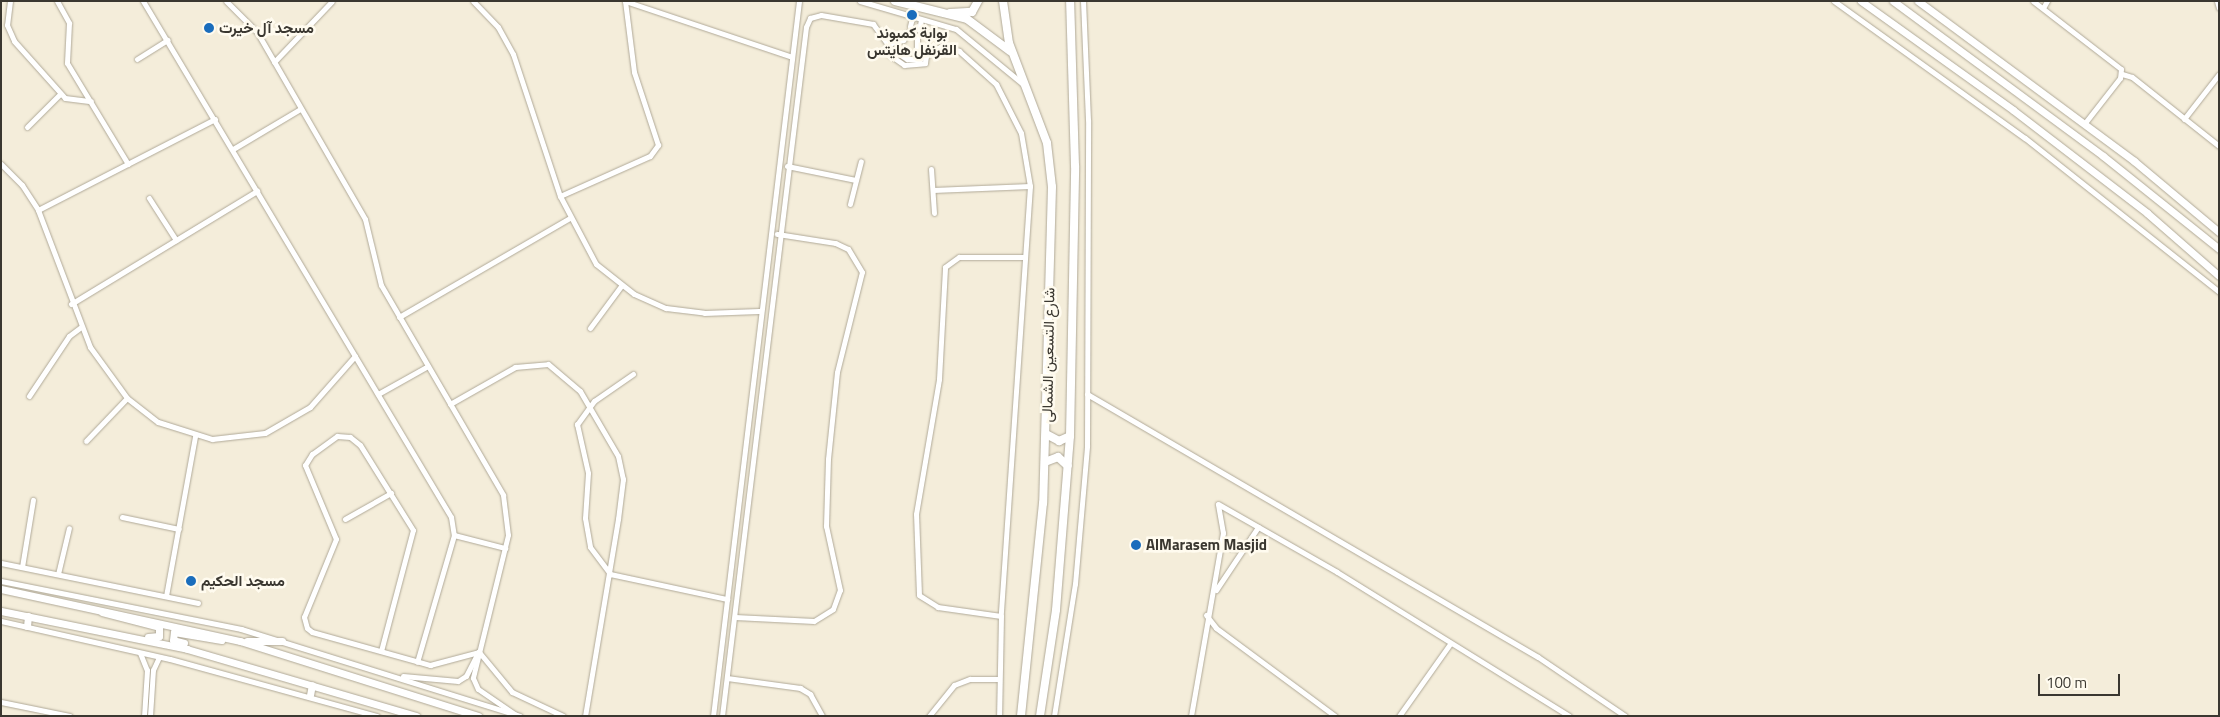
<!DOCTYPE html>
<html>
<head>
<meta charset="utf-8">
<style>
  body { margin:0 }
  #map { position:relative; width:2220px; height:717px; overflow:hidden; background:#f4edda; font-family:"Titillium Web",Vazirmatn,sans-serif }
  div>[style] { position:absolute }
  .roads { filter:drop-shadow(0 0 1px #b0a998) drop-shadow(0 0 1px #b0a998) }
  .street>* { height:5px; margin:-2.5px; padding:0 2.5px; transform-origin:2.5px; border-radius:2.5px; background:#fff }
  .secondary>* { height:7px; margin:-3.5px; padding:0 3.5px; transform-origin:3.5px; border-radius:3.5px; background:#fff }
  .primary>* { height:8px; margin:-4px; padding:0 4px; transform-origin:4px; border-radius:4px; background:#fff }
  .dots>* { width:14px; height:14px; translate:-50% -50%; box-sizing:border-box; border:2px solid #fffbef; border-radius:50% }
  span { translate:-50% -50%; white-space:nowrap; text-align:center; line-height:1.15; -webkit-text-stroke:5px #fffbef; paint-order:stroke }
  .poi-label { font-size:15px; color:#3a3730; font-weight:700 }
  .left { translate:0 -50%; text-align:left }
  .street-label { font-size:15px; color:#3a3730 }
  .frame { position:absolute; inset:0; border:2px solid #3a3730; pointer-events:none }
  .scale { position:absolute; left:2038px; top:674px; width:82px; height:22px; box-sizing:border-box; border:2px solid #3a3730; border-top:0; padding-left:6px; font-size:15px; line-height:18px; white-space:nowrap; color:#3a3730; -webkit-text-stroke:4px #fffbef; paint-order:stroke }
</style>
</head>
<body>
<div id="map">
  <div class="roads">
    <div class="street">
      <div style="left:10px;top:1px;width:24px;rotate:97deg"></div>
      <div style="left:7px;top:25px;width:17px;rotate:66deg"></div>
      <div style="left:14px;top:41px;width:76px;rotate:48.2deg"></div>
      <div style="left:65px;top:98px;width:26px;rotate:7deg"></div>
      <div style="left:57px;top:1px;width:25px;rotate:61deg"></div>
      <div style="left:69px;top:23px;width:40px;rotate:92.9deg"></div>
      <div style="left:67px;top:63px;width:118px;rotate:58.9deg"></div>
      <div style="left:143px;top:1px;width:601px;rotate:59.17deg"></div>
      <div style="left:451px;top:517px;width:18px;rotate:81deg"></div>
      <div style="left:454px;top:535px;width:132px;rotate:106.2deg"></div>
      <div style="left:226px;top:1px;width:44px;rotate:45deg"></div>
      <div style="left:257px;top:32px;width:216px;rotate:60deg"></div>
      <div style="left:365px;top:219px;width:68px;rotate:76.4deg"></div>
      <div style="left:381px;top:285px;width:243px;rotate:59.8deg"></div>
      <div style="left:503px;top:495px;width:40px;rotate:82.9deg"></div>
      <div style="left:508px;top:535px;width:147px;rotate:103.8deg"></div>
      <div style="left:473px;top:678px;width:12px;rotate:66deg"></div>
      <div style="left:478px;top:689px;width:46px;rotate:34.4deg"></div>
      <div style="left:473px;top:1px;width:36px;rotate:46deg"></div>
      <div style="left:498px;top:27px;width:31px;rotate:61deg"></div>
      <div style="left:513px;top:54px;width:150px;rotate:71.7deg"></div>
      <div style="left:560px;top:196px;width:77px;rotate:62.1deg"></div>
      <div style="left:596px;top:264px;width:48px;rotate:38.3deg"></div>
      <div style="left:634px;top:294px;width:35px;rotate:24deg"></div>
      <div style="left:666px;top:308px;width:38px;rotate:7deg"></div>
      <div style="left:704px;top:313px;width:55px;rotate:-2.1deg"></div>
      <div style="left:625px;top:1px;width:176px;rotate:18.5deg"></div>
      <div style="left:860px;top:1px;width:100px;rotate:16.3deg"></div>
      <div style="left:956px;top:29px;width:87px;rotate:39.4deg"></div>
      <div style="left:1834px;top:1px;width:235px;rotate:35.7deg"></div>
      <div style="left:2025px;top:138px;width:248px;rotate:38.4deg"></div>
      <div style="left:2033px;top:1px;width:111px;rotate:37.7deg"></div>
      <div style="left:2121px;top:69px;width:9px;rotate:96deg"></div>
      <div style="left:2120px;top:78px;width:58px;rotate:128deg"></div>
      <div style="left:2217px;top:1px;width:7px;rotate:74deg"></div>
      <div style="left:2043px;top:8px;width:8px;rotate:-60deg"></div>
      <div style="left:910px;top:26px;width:8px;rotate:-76deg"></div>
      <div style="left:919px;top:30px;width:10px;rotate:-79deg"></div>
      <div style="left:917px;top:36px;width:11px;rotate:90deg"></div>
      <div style="left:917px;top:47px;width:13px;rotate:45deg"></div>
      <div style="left:888px;top:44px;width:9px;rotate:96deg"></div>
      <div style="left:887px;top:53px;width:21px;rotate:35deg"></div>
      <div style="left:904px;top:65px;width:21px;rotate:-5deg"></div>
      <div style="left:925px;top:63px;width:7px;rotate:-82deg"></div>
      <div style="left:888px;top:44px;width:16px;rotate:-15deg"></div>
      <div style="left:903px;top:40px;width:9px;rotate:-58deg"></div>
      <div style="left:137px;top:59px;width:36px;rotate:-32deg"></div>
      <div style="left:274px;top:62px;width:84px;rotate:-46.4deg"></div>
      <div style="left:2122px;top:74px;width:10px;rotate:17deg"></div>
      <div style="left:2132px;top:77px;width:111px;rotate:38.4deg"></div>
      <div style="left:2184px;top:119px;width:57px;rotate:-52.1deg"></div>
      <div style="left:27px;top:127px;width:47px;rotate:-45deg"></div>
      <div style="left:233px;top:149px;width:78px;rotate:-30.8deg"></div>
      <div style="left:1px;top:164px;width:30px;rotate:45deg"></div>
      <div style="left:22px;top:185px;width:30px;rotate:57deg"></div>
      <div style="left:38px;top:210px;width:147px;rotate:69.2deg"></div>
      <div style="left:90px;top:347px;width:63px;rotate:54deg"></div>
      <div style="left:127px;top:398px;width:39px;rotate:38deg"></div>
      <div style="left:158px;top:422px;width:57px;rotate:17.5deg"></div>
      <div style="left:212px;top:439px;width:53px;rotate:-6.5deg"></div>
      <div style="left:265px;top:433px;width:52px;rotate:-30deg"></div>
      <div style="left:310px;top:407px;width:68px;rotate:-48.6deg"></div>
      <div style="left:787px;top:166px;width:70px;rotate:11.5deg"></div>
      <div style="left:931px;top:169px;width:44px;rotate:86.1deg"></div>
      <div style="left:933px;top:190px;width:97px;rotate:-2.4deg"></div>
      <div style="left:560px;top:196px;width:98px;rotate:-24deg"></div>
      <div style="left:650px;top:156px;width:14px;rotate:-54deg"></div>
      <div style="left:658px;top:145px;width:77px;rotate:-108.2deg"></div>
      <div style="left:634px;top:72px;width:72px;rotate:-97.2deg"></div>
      <div style="left:149px;top:198px;width:50px;rotate:57.3deg"></div>
      <div style="left:850px;top:204px;width:44px;rotate:-75.7deg"></div>
      <div style="left:38px;top:210px;width:199px;rotate:-27.2deg"></div>
      <div style="left:71px;top:304px;width:218px;rotate:-31.3deg"></div>
      <div style="left:399px;top:317px;width:198px;rotate:-30.1deg"></div>
      <div style="left:590px;top:328px;width:52px;rotate:-53.6deg"></div>
      <div style="left:633px;top:374px;width:47px;rotate:145.3deg"></div>
      <div style="left:594px;top:401px;width:29px;rotate:126deg"></div>
      <div style="left:577px;top:424px;width:50px;rotate:77.3deg"></div>
      <div style="left:588px;top:473px;width:45px;rotate:93.8deg"></div>
      <div style="left:585px;top:518px;width:29px;rotate:80deg"></div>
      <div style="left:590px;top:547px;width:34px;rotate:53deg"></div>
      <div style="left:610px;top:574px;width:120px;rotate:12.1deg"></div>
      <div style="left:378px;top:394px;width:57px;rotate:-29.2deg"></div>
      <div style="left:1087px;top:394px;width:522px;rotate:30.25deg"></div>
      <div style="left:1538px;top:657px;width:105px;rotate:34.1deg"></div>
      <div style="left:29px;top:396px;width:72px;rotate:-56.3deg"></div>
      <div style="left:69px;top:336px;width:15px;rotate:-37deg"></div>
      <div style="left:450px;top:404px;width:75px;rotate:-29.6deg"></div>
      <div style="left:515px;top:367px;width:33px;rotate:-5deg"></div>
      <div style="left:548px;top:364px;width:42px;rotate:40.2deg"></div>
      <div style="left:580px;top:391px;width:75px;rotate:59.7deg"></div>
      <div style="left:618px;top:456px;width:24px;rotate:78deg"></div>
      <div style="left:623px;top:479px;width:40px;rotate:97.1deg"></div>
      <div style="left:618px;top:519px;width:200px;rotate:99.5deg"></div>
      <div style="left:86px;top:441px;width:59px;rotate:-46.4deg"></div>
      <div style="left:1218px;top:504px;width:137px;rotate:29.7deg"></div>
      <div style="left:1337px;top:572px;width:273px;rotate:31.8deg"></div>
      <div style="left:122px;top:517px;width:58px;rotate:11.9deg"></div>
      <div style="left:345px;top:519px;width:53px;rotate:-29.5deg"></div>
      <div style="left:454px;top:535px;width:53px;rotate:14.3deg"></div>
      <div style="left:1222px;top:540px;width:12px;rotate:42deg"></div>
      <div style="left:1231px;top:548px;width:13px;rotate:4deg"></div>
      <div style="left:1px;top:563px;width:201px;rotate:11.5deg"></div>
      <div style="left:22px;top:567px;width:68px;rotate:-80.7deg"></div>
      <div style="left:58px;top:574px;width:47px;rotate:-76.6deg"></div>
      <div style="left:1px;top:581px;width:245px;rotate:11.3deg"></div>
      <div style="left:241px;top:629px;width:292px;rotate:17.3deg"></div>
      <div style="left:1216px;top:590px;width:76px;rotate:-56.3deg"></div>
      <div style="left:166px;top:596px;width:163px;rotate:-79.7deg"></div>
      <div style="left:1206px;top:615px;width:16px;rotate:52deg"></div>
      <div style="left:1216px;top:628px;width:148px;rotate:36.5deg"></div>
      <div style="left:1001px;top:616px;width:64px;rotate:-171.9deg"></div>
      <div style="left:938px;top:607px;width:22px;rotate:-148deg"></div>
      <div style="left:919px;top:595px;width:81px;rotate:-92.1deg"></div>
      <div style="left:916px;top:514px;width:137px;rotate:-80.3deg"></div>
      <div style="left:939px;top:379px;width:112px;rotate:-86.9deg"></div>
      <div style="left:945px;top:267px;width:17px;rotate:-36deg"></div>
      <div style="left:959px;top:257px;width:66px"></div>
      <div style="left:735px;top:617px;width:79px;rotate:2.9deg"></div>
      <div style="left:814px;top:621px;width:22px;rotate:-32deg"></div>
      <div style="left:833px;top:609px;width:20px;rotate:-70deg"></div>
      <div style="left:840px;top:590px;width:66px;rotate:-102.3deg"></div>
      <div style="left:826px;top:526px;width:67px;rotate:-88.3deg"></div>
      <div style="left:828px;top:459px;width:87px;rotate:-84.1deg"></div>
      <div style="left:837px;top:372px;width:103px;rotate:-76deg"></div>
      <div style="left:862px;top:272px;width:27px;rotate:-121deg"></div>
      <div style="left:848px;top:249px;width:14px;rotate:-155deg"></div>
      <div style="left:835px;top:243px;width:59px;rotate:-171.2deg"></div>
      <div style="left:1px;top:621px;width:173px;rotate:12.7deg"></div>
      <div style="left:170px;top:659px;width:215px;rotate:15.4deg"></div>
      <div style="left:381px;top:651px;width:125px;rotate:-75.2deg"></div>
      <div style="left:413px;top:530px;width:100px;rotate:-121.9deg"></div>
      <div style="left:360px;top:445px;width:13px;rotate:-141deg"></div>
      <div style="left:350px;top:437px;width:13px;rotate:-176deg"></div>
      <div style="left:337px;top:436px;width:31px;rotate:144deg"></div>
      <div style="left:312px;top:454px;width:13px;rotate:122deg"></div>
      <div style="left:305px;top:465px;width:80px;rotate:67.3deg"></div>
      <div style="left:336px;top:539px;width:84px;rotate:112.3deg"></div>
      <div style="left:304px;top:617px;width:11px;rotate:75deg"></div>
      <div style="left:307px;top:628px;width:6px;rotate:39deg"></div>
      <div style="left:312px;top:632px;width:123px;rotate:15.6deg"></div>
      <div style="left:430px;top:665px;width:51px;rotate:-14.9deg"></div>
      <div style="left:479px;top:652px;width:52px;rotate:50.5deg"></div>
      <div style="left:512px;top:692px;width:56px;rotate:25.2deg"></div>
      <div style="left:140px;top:653px;width:18px;rotate:68deg"></div>
      <div style="left:147px;top:670px;width:46px;rotate:93.7deg"></div>
      <div style="left:403px;top:676px;width:55px;rotate:5.2deg"></div>
      <div style="left:458px;top:681px;width:9px;rotate:-32deg"></div>
      <div style="left:466px;top:676px;width:27px;rotate:-63deg"></div>
      <div style="left:727px;top:678px;width:74px;rotate:7.8deg"></div>
      <div style="left:800px;top:688px;width:12px;rotate:31deg"></div>
      <div style="left:810px;top:694px;width:25px;rotate:61deg"></div>
      <div style="left:1px;top:702px;width:70px;rotate:11.5deg"></div>
      <div style="left:150px;top:716px;width:46px;rotate:-86.3deg"></div>
      <div style="left:153px;top:670px;width:14px;rotate:-65deg"></div>
      <div style="left:713px;top:716px;width:720px;rotate:-83.14deg"></div>
      <div style="left:722px;top:716px;width:694px;rotate:-83.05deg"></div>
      <div style="left:806px;top:27px;width:10px;rotate:-66deg"></div>
      <div style="left:810px;top:18px;width:11px;rotate:-15deg"></div>
      <div style="left:821px;top:15px;width:53px;rotate:9.8deg"></div>
      <div style="left:873px;top:24px;width:31px;rotate:54deg"></div>
      <div style="left:891px;top:49px;width:19px;rotate:32deg"></div>
      <div style="left:907px;top:59px;width:13px"></div>
      <div style="left:920px;top:59px;width:26px;rotate:-31deg"></div>
      <div style="left:942px;top:46px;width:18px;rotate:16deg"></div>
      <div style="left:959px;top:51px;width:50px;rotate:41.7deg"></div>
      <div style="left:996px;top:84px;width:55px;rotate:63deg"></div>
      <div style="left:1021px;top:133px;width:54px;rotate:80.4deg"></div>
      <div style="left:1030px;top:186px;width:431px;rotate:93.9deg"></div>
      <div style="left:1001px;top:616px;width:100px;rotate:91.1deg"></div>
      <div style="left:929px;top:716px;width:40px;rotate:-51deg"></div>
      <div style="left:954px;top:685px;width:17px;rotate:-21deg"></div>
      <div style="left:970px;top:679px;width:29px"></div>
      <div style="left:1054px;top:716px;width:134px;rotate:-81deg"></div>
      <div style="left:1075px;top:584px;width:139px;rotate:-85deg"></div>
      <div style="left:1087px;top:446px;width:326px;rotate:-89.8deg"></div>
      <div style="left:1088px;top:120px;width:119px;rotate:-92.4deg"></div>
      <div style="left:1191px;top:716px;width:186px;rotate:-80.1deg"></div>
      <div style="left:1223px;top:533px;width:29px;rotate:-100deg"></div>
      <div style="left:1399px;top:716px;width:88px;rotate:-54.7deg"></div>
    </div>
    <div class="secondary">
      <div style="left:1861px;top:1px;width:187px;rotate:35.6deg"></div>
      <div style="left:2013px;top:110px;width:169px;rotate:37.5deg"></div>
      <div style="left:2147px;top:213px;width:96px;rotate:41.2deg"></div>
      <div style="left:1893px;top:1px;width:261px;rotate:36.4deg"></div>
      <div style="left:2103px;top:156px;width:149px;rotate:38.7deg"></div>
      <div style="left:1918px;top:1px;width:269px;rotate:36.5deg"></div>
      <div style="left:2134px;top:161px;width:111px;rotate:39.9deg"></div>
      <div style="left:1px;top:589px;width:245px;rotate:12.3deg"></div>
      <div style="left:240px;top:641px;width:250px;rotate:17.5deg"></div>
      <div style="left:1px;top:611px;width:190px;rotate:11.5deg"></div>
      <div style="left:187px;top:649px;width:239px;rotate:16.3deg"></div>
      <div style="left:102px;top:612px;width:59px;rotate:14.7deg"></div>
      <div style="left:159px;top:627px;width:9px;rotate:90deg"></div>
      <div style="left:159px;top:636px;width:11px;rotate:175deg"></div>
      <div style="left:27px;top:626px;width:10px;rotate:-84deg"></div>
      <div style="left:247px;top:641px;width:35px"></div>
      <div style="left:184px;top:643px;width:11px;rotate:-165deg"></div>
      <div style="left:173px;top:640px;width:8px;rotate:-83deg"></div>
      <div style="left:174px;top:632px;width:48px;rotate:9.7deg"></div>
      <div style="left:310px;top:695px;width:10px;rotate:-79deg"></div>
    </div>
    <div class="primary">
      <div style="left:895px;top:1px;width:74px;rotate:14deg"></div>
      <div style="left:967px;top:19px;width:54px;rotate:36.7deg"></div>
      <div style="left:1003px;top:1px;width:42px;rotate:81.9deg"></div>
      <div style="left:1009px;top:43px;width:107px;rotate:69.2deg"></div>
      <div style="left:1047px;top:143px;width:44px;rotate:83.5deg"></div>
      <div style="left:1052px;top:187px;width:316px;rotate:91.6deg"></div>
      <div style="left:1043px;top:503px;width:214px;rotate:95.9deg"></div>
      <div style="left:950px;top:13px;width:22px;rotate:-3deg"></div>
      <div style="left:972px;top:12px;width:13px;rotate:-61deg"></div>
      <div style="left:1046px;top:434px;width:15px;rotate:28deg"></div>
      <div style="left:1059px;top:441px;width:12px;rotate:-24deg"></div>
      <div style="left:1045px;top:462px;width:14px;rotate:-21deg"></div>
      <div style="left:1058px;top:457px;width:13px;rotate:42deg"></div>
      <div style="left:1040px;top:716px;width:107px;rotate:-81.4deg"></div>
      <div style="left:1056px;top:610px;width:175px;rotate:-85.4deg"></div>
      <div style="left:1070px;top:436px;width:270px;rotate:-88.9deg"></div>
      <div style="left:1075px;top:166px;width:165px;rotate:-91.7deg"></div>
    </div>
  </div>
  <div class="dots">
    <div style="left:912px;top:15px;background:#1a6dbc"></div>
    <div style="left:209px;top:28px;background:#1a6dbc"></div>
    <div style="left:1136px;top:545px;background:#1a6dbc"></div>
    <div style="left:191px;top:581px;background:#1a6dbc"></div>
  </div>
  <div class="poi-label">
    <span class="left" style="left:219px;top:28px">مسجد آل خيرت</span>
    <span style="left:912px;top:41px">بوابة كمبوند<br>القرنفل هايتس</span>
    <span class="left" style="left:1146px;top:545px">AlMarasem Masjid</span>
    <span class="left" style="left:201px;top:581px">مسجد الحكيم</span>
  </div>
  <div class="street-label">
    <span style="left:1048px;top:355px;rotate:-89deg">شارع التسعين الشمالى</span>
  </div>
  <div class="frame"></div>
  <div class="scale">100 m</div>
</div>
</body>
</html>
